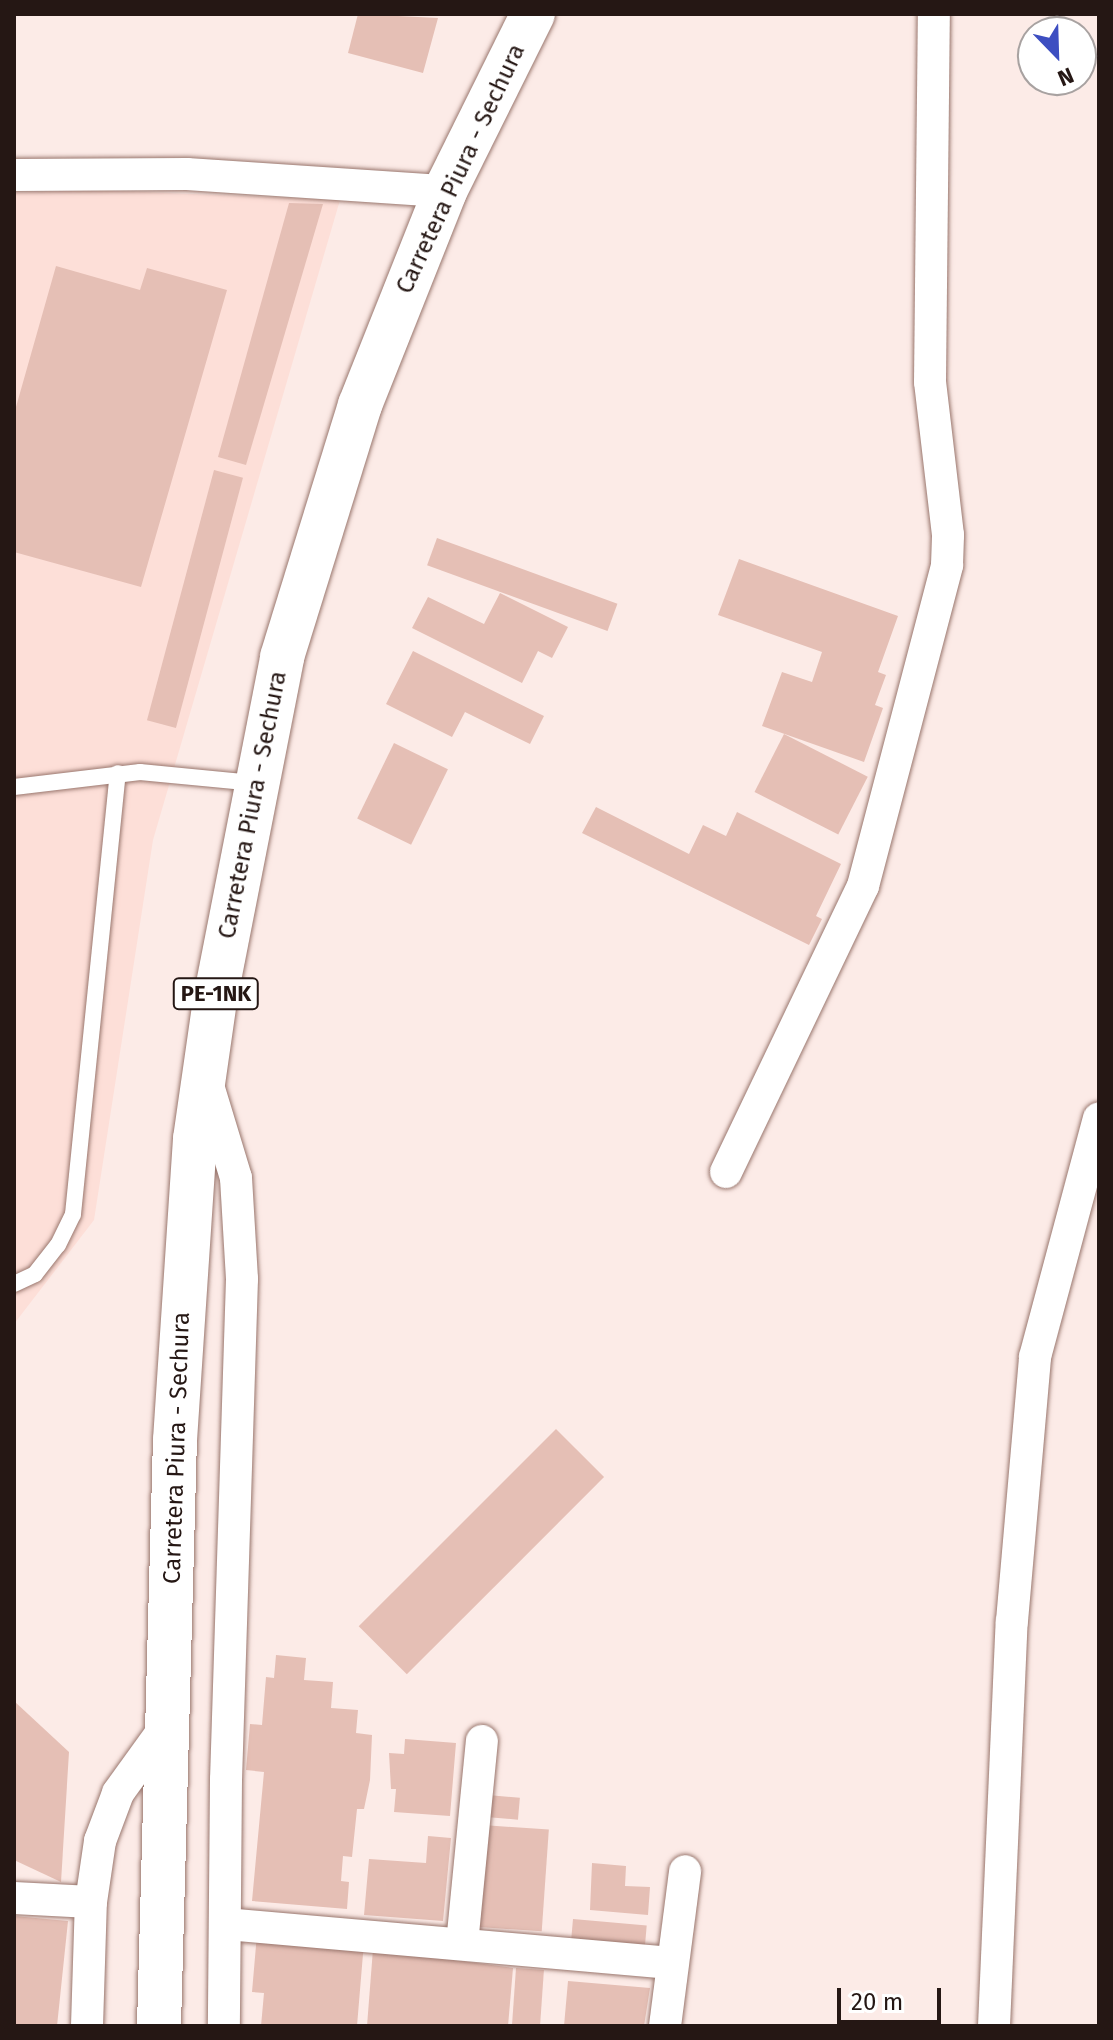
<!DOCTYPE html>
<html>
<head>
<meta charset="utf-8">
<style>
  body { margin:0 }
  #map { position:relative; width:1113px; height:2040px; overflow:hidden; background:#fcebe7; font-family:"Fira Sans",sans-serif }
  div>[style] { position:absolute }
  .built>* { inset:0; background:#fddfd8 }
  .building>* { inset:0; background:#e5bfb5; transform-origin:0 0 }
  .roads { filter:drop-shadow(0 0 2px #99766d) drop-shadow(0 0 2px #99766d) }
  .lane>* { height:16px; margin:-8px; padding:0 8px; transform-origin:8px; border-radius:8px; background:#fff }
  .street>* { height:32px; margin:-16px; padding:0 16px; transform-origin:16px; border-radius:16px; background:#fff }
  .primary>* { height:44px; margin:-22px; padding:0 22px; transform-origin:22px; border-radius:22px; background:#fff }
  span { translate:-50% -50%; white-space:nowrap; text-align:center; line-height:1.15; -webkit-text-stroke:6px #fff; paint-order:stroke }
  .shield-label span { padding:2px 6px; background:#fff; border:2px solid; border-radius:6px; -webkit-text-stroke-width:0 }
  .shield-label { font-size:22px; color:#251714; font-weight:700 }
  .street-label { font-size:24px; color:#251714 }
  .frame { position:absolute; inset:0; border:16px solid #251714; pointer-events:none }
  .north { position:absolute; left:1017px; top:16px; width:80px; height:80px; box-sizing:border-box; background:#fff; border:2px solid #a8a2a1; border-radius:50%; rotate:157deg; font-size:22px; font-weight:700; line-height:32px; text-align:center; color:#251714 }
  .north::after { content:''; display:block; margin:auto; width:28px; height:36px; background:#3d4ec1; clip-path:polygon(50% 0,100% 100%,50% 72%,0 100%) }
  .scale { position:absolute; left:837px; top:1988px; width:104px; height:36px; box-sizing:border-box; border:4px solid #251714; border-top:0; padding-left:10px; font-size:24px; line-height:28px; white-space:nowrap; color:#251714; -webkit-text-stroke:6px #fff; paint-order:stroke }
</style>
</head>
<body>
<div id="map">
  <div class="built">
    <div style="clip-path:polygon(94px 190px,340px 200px,153px 840px,94px 1220px,14px 1324px,14px 193px)"></div>
  </div>
  <div class="building">
    <div style="clip-path:polygon(358px 14px,438px 18px,423px 73px,348px 53px)"></div>
    <div style="clip-path:polygon(289px 203px,323px 204px,246px 465px,218px 457px)"></div>
    <div style="clip-path:polygon(56px 266px,140px 290px,147px 268px,227px 290px,141px 587px,14px 552px,14px 414px)"></div>
    <div style="left:214px;top:470px;width:30px;height:259px;rotate:15deg"></div>
    <div style="left:437px;top:538px;width:192px;height:29px;rotate:20deg"></div>
    <div style="clip-path:polygon(739px 559px,898px 616px,878px 672px,886px 675px,875px 705px,883px 708px,864px 762px,762px 726px,782px 672px,812px 682px,822px 652px,718px 615px)"></div>
    <div style="clip-path:polygon(500px 593px,568px 627px,552px 658px,538px 651px,522px 683px,412px 628px,428px 597px,484px 624px)"></div>
    <div style="clip-path:polygon(413px 651px,544px 716px,530px 744px,465px 712px,452px 737px,386px 704px)"></div>
    <div style="left:784px;top:734px;width:94px;height:65px;rotate:27deg"></div>
    <div style="left:394px;top:743px;width:60px;height:84px;rotate:26deg"></div>
    <div style="clip-path:polygon(596px 807px,689px 854px,703px 825px,726px 836px,737px 812px,841px 864px,816px 916px,822px 919px,809px 945px,582px 833px)"></div>
    <div style="left:556px;top:1429px;width:68px;height:279px;rotate:45deg"></div>
    <div style="clip-path:polygon(276px 1655px,306px 1658px,304px 1680px,333px 1682px,331px 1708px,358px 1710px,356px 1733px,372px 1735px,370px 1780px,364px 1809px,357px 1809px,352px 1857px,343px 1856px,341px 1881px,349px 1882px,347px 1909px,252px 1901px,264px 1772px,246px 1770px,250px 1724px,262px 1725px,266px 1677px,274px 1678px)"></div>
    <div style="clip-path:polygon(14px 1701px,69px 1752px,61px 1882px,14px 1860px)"></div>
    <div style="clip-path:polygon(405px 1739px,456px 1743px,450px 1816px,394px 1812px,396px 1789px,391px 1789px,389px 1753px,404px 1754px)"></div>
    <div style="left:488px;top:1795px;width:32px;height:22px;rotate:5deg"></div>
    <div style="left:483px;top:1825px;width:66px;height:102px;rotate:4deg"></div>
    <div style="clip-path:polygon(428px 1836px,451px 1838px,443px 1921px,364px 1915px,369px 1859px,426px 1863px)"></div>
    <div style="clip-path:polygon(592px 1863px,626px 1866px,625px 1886px,650px 1887px,648px 1915px,590px 1910px)"></div>
    <div style="clip-path:polygon(14px 1916px,68px 1921px,57px 2026px,14px 2026px)"></div>
    <div style="left:573px;top:1919px;width:74px;height:22px;rotate:5deg"></div>
    <div style="clip-path:polygon(257px 1934px,364px 1942px,357px 2026px,261px 2026px,264px 1993px,252px 1992px)"></div>
    <div style="clip-path:polygon(373px 1949px,513px 1968px,508px 2026px,367px 2026px)"></div>
    <div style="left:516px;top:1968px;width:28px;height:58px;rotate:4deg"></div>
    <div style="clip-path:polygon(568px 1981px,650px 1988px,644px 2026px,564px 2026px)"></div>
  </div>
  <div class="roads">
    <div class="lane">
      <div style="left:14px;top:787px;width:127px;rotate:-6.8deg"></div>
      <div style="left:140px;top:772px;width:116px;rotate:5.5deg"></div>
      <div style="left:14px;top:1284px;width:23px;rotate:-25deg"></div>
      <div style="left:35px;top:1274px;width:37px;rotate:-52deg"></div>
      <div style="left:58px;top:1245px;width:34px;rotate:-64deg"></div>
      <div style="left:73px;top:1214px;width:443px;rotate:-84.2deg"></div>
    </div>
    <div class="street">
      <div style="left:14px;top:175px;width:173px;rotate:-0.3deg"></div>
      <div style="left:187px;top:174px;width:259px;rotate:3.8deg"></div>
      <div style="left:207px;top:1082px;width:100px;rotate:73.2deg"></div>
      <div style="left:236px;top:1178px;width:101px;rotate:86.6deg"></div>
      <div style="left:242px;top:1279px;width:501px;rotate:91.83deg"></div>
      <div style="left:226px;top:1780px;width:246px;rotate:90.5deg"></div>
      <div style="left:726px;top:1172px;width:317px;rotate:-64.4deg"></div>
      <div style="left:863px;top:886px;width:332px;rotate:-75.3deg"></div>
      <div style="left:947px;top:565px;width:30px;rotate:-88deg"></div>
      <div style="left:948px;top:535px;width:154px;rotate:-96.7deg"></div>
      <div style="left:930px;top:382px;width:368px;rotate:-89.4deg"></div>
      <div style="left:14px;top:1898px;width:77px;rotate:3deg"></div>
      <div style="left:226px;top:1924px;width:448px;rotate:5deg"></div>
      <div style="left:462px;top:1944px;width:204px;rotate:-84.4deg"></div>
      <div style="left:87px;top:2026px;width:124px;rotate:-88.2deg"></div>
      <div style="left:91px;top:1902px;width:62px;rotate:-81.6deg"></div>
      <div style="left:100px;top:1841px;width:51px;rotate:-69.4deg"></div>
      <div style="left:118px;top:1793px;width:84px;rotate:-54.2deg"></div>
      <div style="left:665px;top:2026px;width:156px;rotate:-82.6deg"></div>
      <div style="left:994px;top:2026px;width:405px;rotate:-87.5deg"></div>
      <div style="left:1012px;top:1621px;width:265px;rotate:-85deg"></div>
      <div style="left:1035px;top:1357px;width:247px;rotate:-75deg"></div>
    </div>
    <div class="primary">
      <div style="left:159px;top:2026px;width:586px;rotate:-88.44deg"></div>
      <div style="left:175px;top:1440px;width:302px;rotate:-86.2deg"></div>
      <div style="left:195px;top:1139px;width:140px;rotate:-81.8deg"></div>
      <div style="left:215px;top:1000px;width:349px;rotate:-78.9deg"></div>
      <div style="left:282px;top:657px;width:264px;rotate:-72.8deg"></div>
      <div style="left:360px;top:405px;width:230px;rotate:-68.3deg"></div>
      <div style="left:445px;top:191px;width:198px;rotate:-63.6deg"></div>
    </div>
  </div>
  <div class="shield-label">
    <span style="left:216px;top:994px">PE-1NK</span>
  </div>
  <div class="street-label">
    <span style="left:461px;top:169px;rotate:-65deg">Carretera Piura - Sechura</span>
    <span style="left:253px;top:805px;rotate:-79deg">Carretera Piura - Sechura</span>
    <span style="left:177px;top:1448px;rotate:-88deg">Carretera Piura - Sechura</span>
  </div>
  <div class="frame"></div>
  <div class="north">N</div>
  <div class="scale">20 m</div>
</div>
</body>
</html>
